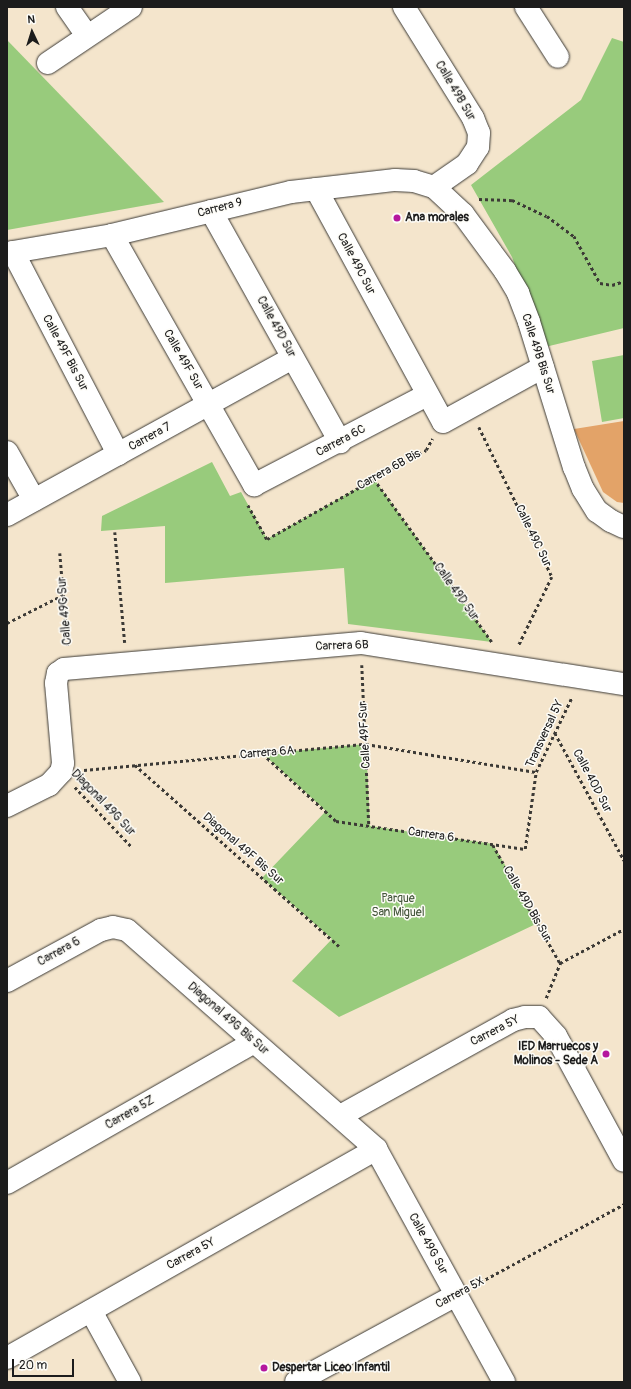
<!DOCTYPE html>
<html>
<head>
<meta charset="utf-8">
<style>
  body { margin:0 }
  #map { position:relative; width:631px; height:1389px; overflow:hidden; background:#f4e5cc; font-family:Pangolin,sans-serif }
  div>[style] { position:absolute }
  .green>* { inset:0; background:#98cb7c }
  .building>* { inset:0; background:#e3a368 }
  .path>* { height:2.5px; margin-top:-1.25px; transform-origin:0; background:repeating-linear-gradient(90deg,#3c3a36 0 3px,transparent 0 6px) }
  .roads { filter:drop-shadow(0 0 1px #3c3a36) drop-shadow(0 0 1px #3c3a36) }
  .minor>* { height:22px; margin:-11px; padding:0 11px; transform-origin:11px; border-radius:11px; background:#fff }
  .dots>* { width:11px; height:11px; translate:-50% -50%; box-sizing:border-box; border:2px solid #fdfcf7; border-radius:50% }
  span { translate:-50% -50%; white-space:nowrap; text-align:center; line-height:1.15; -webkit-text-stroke:3px #fdfcf7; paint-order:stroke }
  .street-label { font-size:12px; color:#1c1c1c }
  .poi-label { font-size:12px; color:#1c1c1c; font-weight:700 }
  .left { translate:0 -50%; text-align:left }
  .right { translate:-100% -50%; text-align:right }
  .park-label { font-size:12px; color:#47593e }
  .frame { position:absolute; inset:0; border:8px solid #1c1c1c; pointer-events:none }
  .north { position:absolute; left:12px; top:12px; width:40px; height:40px; -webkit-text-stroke:3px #fdfcf7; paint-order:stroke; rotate:356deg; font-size:11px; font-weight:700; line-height:16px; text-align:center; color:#1c1c1c }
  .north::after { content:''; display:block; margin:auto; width:14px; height:18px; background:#1c1c1c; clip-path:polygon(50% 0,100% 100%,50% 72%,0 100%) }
  .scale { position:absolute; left:12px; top:1359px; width:62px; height:18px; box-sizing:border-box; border:2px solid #1c1c1c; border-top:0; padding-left:5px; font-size:12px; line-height:14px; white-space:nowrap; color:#1c1c1c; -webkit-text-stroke:3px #fdfcf7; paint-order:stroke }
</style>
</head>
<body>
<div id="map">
  <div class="green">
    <div style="clip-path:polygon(612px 38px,624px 42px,624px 328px,545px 347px,512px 257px,471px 185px,581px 100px)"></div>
    <div style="clip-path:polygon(7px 40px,164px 202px,7px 230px)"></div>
    <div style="clip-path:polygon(624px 355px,624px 418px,602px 422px,592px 361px)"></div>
    <div style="clip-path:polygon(212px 462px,230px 496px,241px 492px,267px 539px,374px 479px,492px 642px,348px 624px,344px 568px,165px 583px,165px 526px,101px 531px,102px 516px)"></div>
    <div style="clip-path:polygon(366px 744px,370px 826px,493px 844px,538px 923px,339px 1017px,292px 981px,332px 939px,262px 878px,326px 811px,263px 754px)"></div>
  </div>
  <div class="building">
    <div style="clip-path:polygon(624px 421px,624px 503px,617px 502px,603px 492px,574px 429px)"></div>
  </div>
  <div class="path">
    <div style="left:479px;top:199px;width:33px;rotate:2deg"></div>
    <div style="left:512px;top:200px;width:38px;rotate:25deg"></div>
    <div style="left:547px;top:216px;width:34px;rotate:37deg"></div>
    <div style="left:574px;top:236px;width:54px;rotate:61deg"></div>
    <div style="left:600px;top:283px;width:12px;rotate:9deg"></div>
    <div style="left:612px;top:285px;width:13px;rotate:-18deg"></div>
    <div style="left:479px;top:427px;width:167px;rotate:64deg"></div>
    <div style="left:552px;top:577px;width:76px;rotate:115.9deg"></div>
    <div style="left:374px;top:479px;width:201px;rotate:54.1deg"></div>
    <div style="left:248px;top:505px;width:39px;rotate:61deg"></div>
    <div style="left:267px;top:539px;width:182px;rotate:-29.2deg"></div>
    <div style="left:426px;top:450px;width:13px;rotate:-61deg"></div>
    <div style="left:115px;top:532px;width:111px;rotate:84.9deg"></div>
    <div style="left:60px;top:553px;width:95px;rotate:85.2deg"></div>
    <div style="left:7px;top:623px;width:63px;rotate:-26.6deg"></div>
    <div style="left:362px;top:665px;width:161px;rotate:87.5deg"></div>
    <div style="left:555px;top:733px;width:145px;rotate:61.5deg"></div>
    <div style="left:263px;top:754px;width:99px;rotate:42.5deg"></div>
    <div style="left:336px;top:821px;width:191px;rotate:8.4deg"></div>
    <div style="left:525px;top:849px;width:78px;rotate:-81.9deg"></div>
    <div style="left:536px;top:772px;width:83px;rotate:-64.4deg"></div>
    <div style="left:135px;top:765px;width:273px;rotate:41.6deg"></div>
    <div style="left:84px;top:770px;width:283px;rotate:-5.3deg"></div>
    <div style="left:366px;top:744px;width:172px;rotate:9.4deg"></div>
    <div style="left:75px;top:787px;width:81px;rotate:46.5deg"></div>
    <div style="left:493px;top:845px;width:136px;rotate:60.4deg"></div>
    <div style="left:546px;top:998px;width:38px;rotate:-68deg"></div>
    <div style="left:560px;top:963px;width:72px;rotate:-28deg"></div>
    <div style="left:475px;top:1285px;width:170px;rotate:-28.5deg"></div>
  </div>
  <div class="roads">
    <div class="minor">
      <div style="left:67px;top:7px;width:35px;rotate:55deg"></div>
      <div style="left:404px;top:7px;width:131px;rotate:58.1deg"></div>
      <div style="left:473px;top:118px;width:16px;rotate:68deg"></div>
      <div style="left:479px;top:133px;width:14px;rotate:94deg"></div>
      <div style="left:478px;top:147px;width:20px;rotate:123deg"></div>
      <div style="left:467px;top:164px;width:40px;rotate:145.1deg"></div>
      <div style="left:526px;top:7px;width:59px;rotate:57.4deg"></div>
      <div style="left:48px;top:63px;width:100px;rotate:-34deg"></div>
      <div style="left:316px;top:189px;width:265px;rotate:61.4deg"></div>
      <div style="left:443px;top:422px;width:114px;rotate:-28.8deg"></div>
      <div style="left:211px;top:211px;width:265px;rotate:60.8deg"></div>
      <div style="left:112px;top:235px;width:288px;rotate:60.4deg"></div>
      <div style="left:254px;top:485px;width:195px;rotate:-27.5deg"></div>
      <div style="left:13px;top:252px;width:228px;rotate:62.5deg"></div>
      <div style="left:7px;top:253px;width:107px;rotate:-9.7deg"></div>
      <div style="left:112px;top:235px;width:184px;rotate:-13.5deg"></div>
      <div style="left:291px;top:192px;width:105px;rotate:-6.6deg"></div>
      <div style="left:395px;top:180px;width:19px;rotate:3deg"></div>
      <div style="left:414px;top:181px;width:21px;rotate:17deg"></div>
      <div style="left:434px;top:187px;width:40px;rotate:43deg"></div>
      <div style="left:463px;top:214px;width:71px;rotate:53.6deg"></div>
      <div style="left:505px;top:271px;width:26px;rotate:59deg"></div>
      <div style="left:518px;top:293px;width:31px;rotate:69deg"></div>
      <div style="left:529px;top:322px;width:152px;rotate:72.8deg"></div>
      <div style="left:574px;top:467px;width:24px;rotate:68deg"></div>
      <div style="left:583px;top:489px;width:26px;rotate:58deg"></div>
      <div style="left:597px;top:511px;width:17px;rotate:36deg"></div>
      <div style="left:611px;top:521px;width:14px;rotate:25deg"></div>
      <div style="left:7px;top:452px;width:55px;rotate:60.6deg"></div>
      <div style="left:7px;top:515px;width:326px;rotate:-28.8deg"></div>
      <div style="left:7px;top:806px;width:47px;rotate:-26.6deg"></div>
      <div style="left:49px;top:785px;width:18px;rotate:-47deg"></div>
      <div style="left:61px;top:772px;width:9px;rotate:-77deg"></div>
      <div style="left:63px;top:763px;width:80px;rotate:-95deg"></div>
      <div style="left:56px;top:683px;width:10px;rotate:-79deg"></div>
      <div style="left:58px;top:673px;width:7px;rotate:-34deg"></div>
      <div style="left:64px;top:669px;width:298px;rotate:-5deg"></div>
      <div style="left:361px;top:643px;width:266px;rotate:8.9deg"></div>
      <div style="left:7px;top:981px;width:107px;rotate:-28.5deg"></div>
      <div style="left:101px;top:930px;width:12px;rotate:-14deg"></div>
      <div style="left:113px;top:927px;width:14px;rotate:12deg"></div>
      <div style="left:127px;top:930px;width:332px;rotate:41.3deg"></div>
      <div style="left:376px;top:1149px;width:266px;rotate:61.2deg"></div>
      <div style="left:340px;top:1116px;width:198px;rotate:-29deg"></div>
      <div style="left:513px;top:1020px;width:12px;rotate:-14deg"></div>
      <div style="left:525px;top:1017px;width:14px"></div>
      <div style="left:539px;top:1017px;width:25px;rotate:48deg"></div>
      <div style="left:556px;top:1036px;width:142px;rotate:61.5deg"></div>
      <div style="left:7px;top:1183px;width:284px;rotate:-29.7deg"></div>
      <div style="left:91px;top:1311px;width:81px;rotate:61.2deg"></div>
      <div style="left:7px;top:1358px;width:424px;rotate:-29.5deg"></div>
      <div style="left:296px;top:1382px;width:182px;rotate:-28.5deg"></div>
    </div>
  </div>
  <div class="dots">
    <div style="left:397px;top:218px;background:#b5179e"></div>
    <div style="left:606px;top:1054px;background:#b5179e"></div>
    <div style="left:264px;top:1368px;background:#b5179e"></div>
  </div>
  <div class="street-label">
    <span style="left:455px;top:91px;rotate:59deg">Calle 49B Sur</span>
    <span style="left:220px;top:208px;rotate:-15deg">Carrera 9</span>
    <span style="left:356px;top:264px;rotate:62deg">Calle 49C Sur</span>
    <span style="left:276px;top:327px;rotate:61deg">Calle 49D Sur</span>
    <span style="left:65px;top:353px;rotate:62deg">Calle 49F Bis Sur</span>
    <span style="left:538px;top:354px;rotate:72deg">Calle 49B Bis Sur</span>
    <span style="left:183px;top:360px;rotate:60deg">Calle 49F Sur</span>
    <span style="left:150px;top:437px;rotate:-29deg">Carrera 7</span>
    <span style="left:341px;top:441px;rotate:-28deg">Carrera 6C</span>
    <span style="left:389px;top:470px;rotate:-29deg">Carrera 6B Bis</span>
    <span style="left:533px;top:536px;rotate:64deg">Calle 49C Sur</span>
    <span style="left:456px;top:592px;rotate:54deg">Calle 49D Sur</span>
    <span style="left:65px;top:611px;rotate:-95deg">Calle 49G Sur</span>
    <span style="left:342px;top:646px;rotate:-2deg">Carrera 6B</span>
    <span style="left:545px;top:734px;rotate:-65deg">Transversal 5Y</span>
    <span style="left:365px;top:735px;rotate:-93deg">Calle 49F Sur</span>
    <span style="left:267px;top:753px;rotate:-5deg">Carrera 6A</span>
    <span style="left:592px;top:781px;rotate:62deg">Calle 40D Sur</span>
    <span style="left:103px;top:803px;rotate:46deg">Diagonal 49G Sur</span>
    <span style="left:431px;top:835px;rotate:8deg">Carrera 6</span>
    <span style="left:243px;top:849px;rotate:41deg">Diagonal 49F Bis Sur</span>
    <span style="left:527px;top:904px;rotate:60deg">Calle 49D Bis Sur</span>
    <span style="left:59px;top:952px;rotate:-29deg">Carrera 6</span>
    <span style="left:228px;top:1019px;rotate:41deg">Diagonal 49G Bis Sur</span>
    <span style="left:495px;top:1031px;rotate:-27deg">Carrera 5Y</span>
    <span style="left:130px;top:1113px;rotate:-30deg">Carrera 5Z</span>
    <span style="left:428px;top:1244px;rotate:61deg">Calle 49G Sur</span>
    <span style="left:191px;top:1254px;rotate:-29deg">Carrera 5Y</span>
    <span style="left:460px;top:1293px;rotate:-28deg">Carrera 5X</span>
  </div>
  <div class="poi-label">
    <span class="left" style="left:405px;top:218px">Ana morales</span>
    <span class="right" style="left:598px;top:1054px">IED Marruecos y<br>Molinos - Sede A</span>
    <span class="left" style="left:272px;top:1368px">Despertar Liceo Infantil</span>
  </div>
  <div class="park-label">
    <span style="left:398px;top:906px">Parque<br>San Miguel</span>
  </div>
  <div class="frame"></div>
  <div class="north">N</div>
  <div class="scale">20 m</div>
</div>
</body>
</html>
